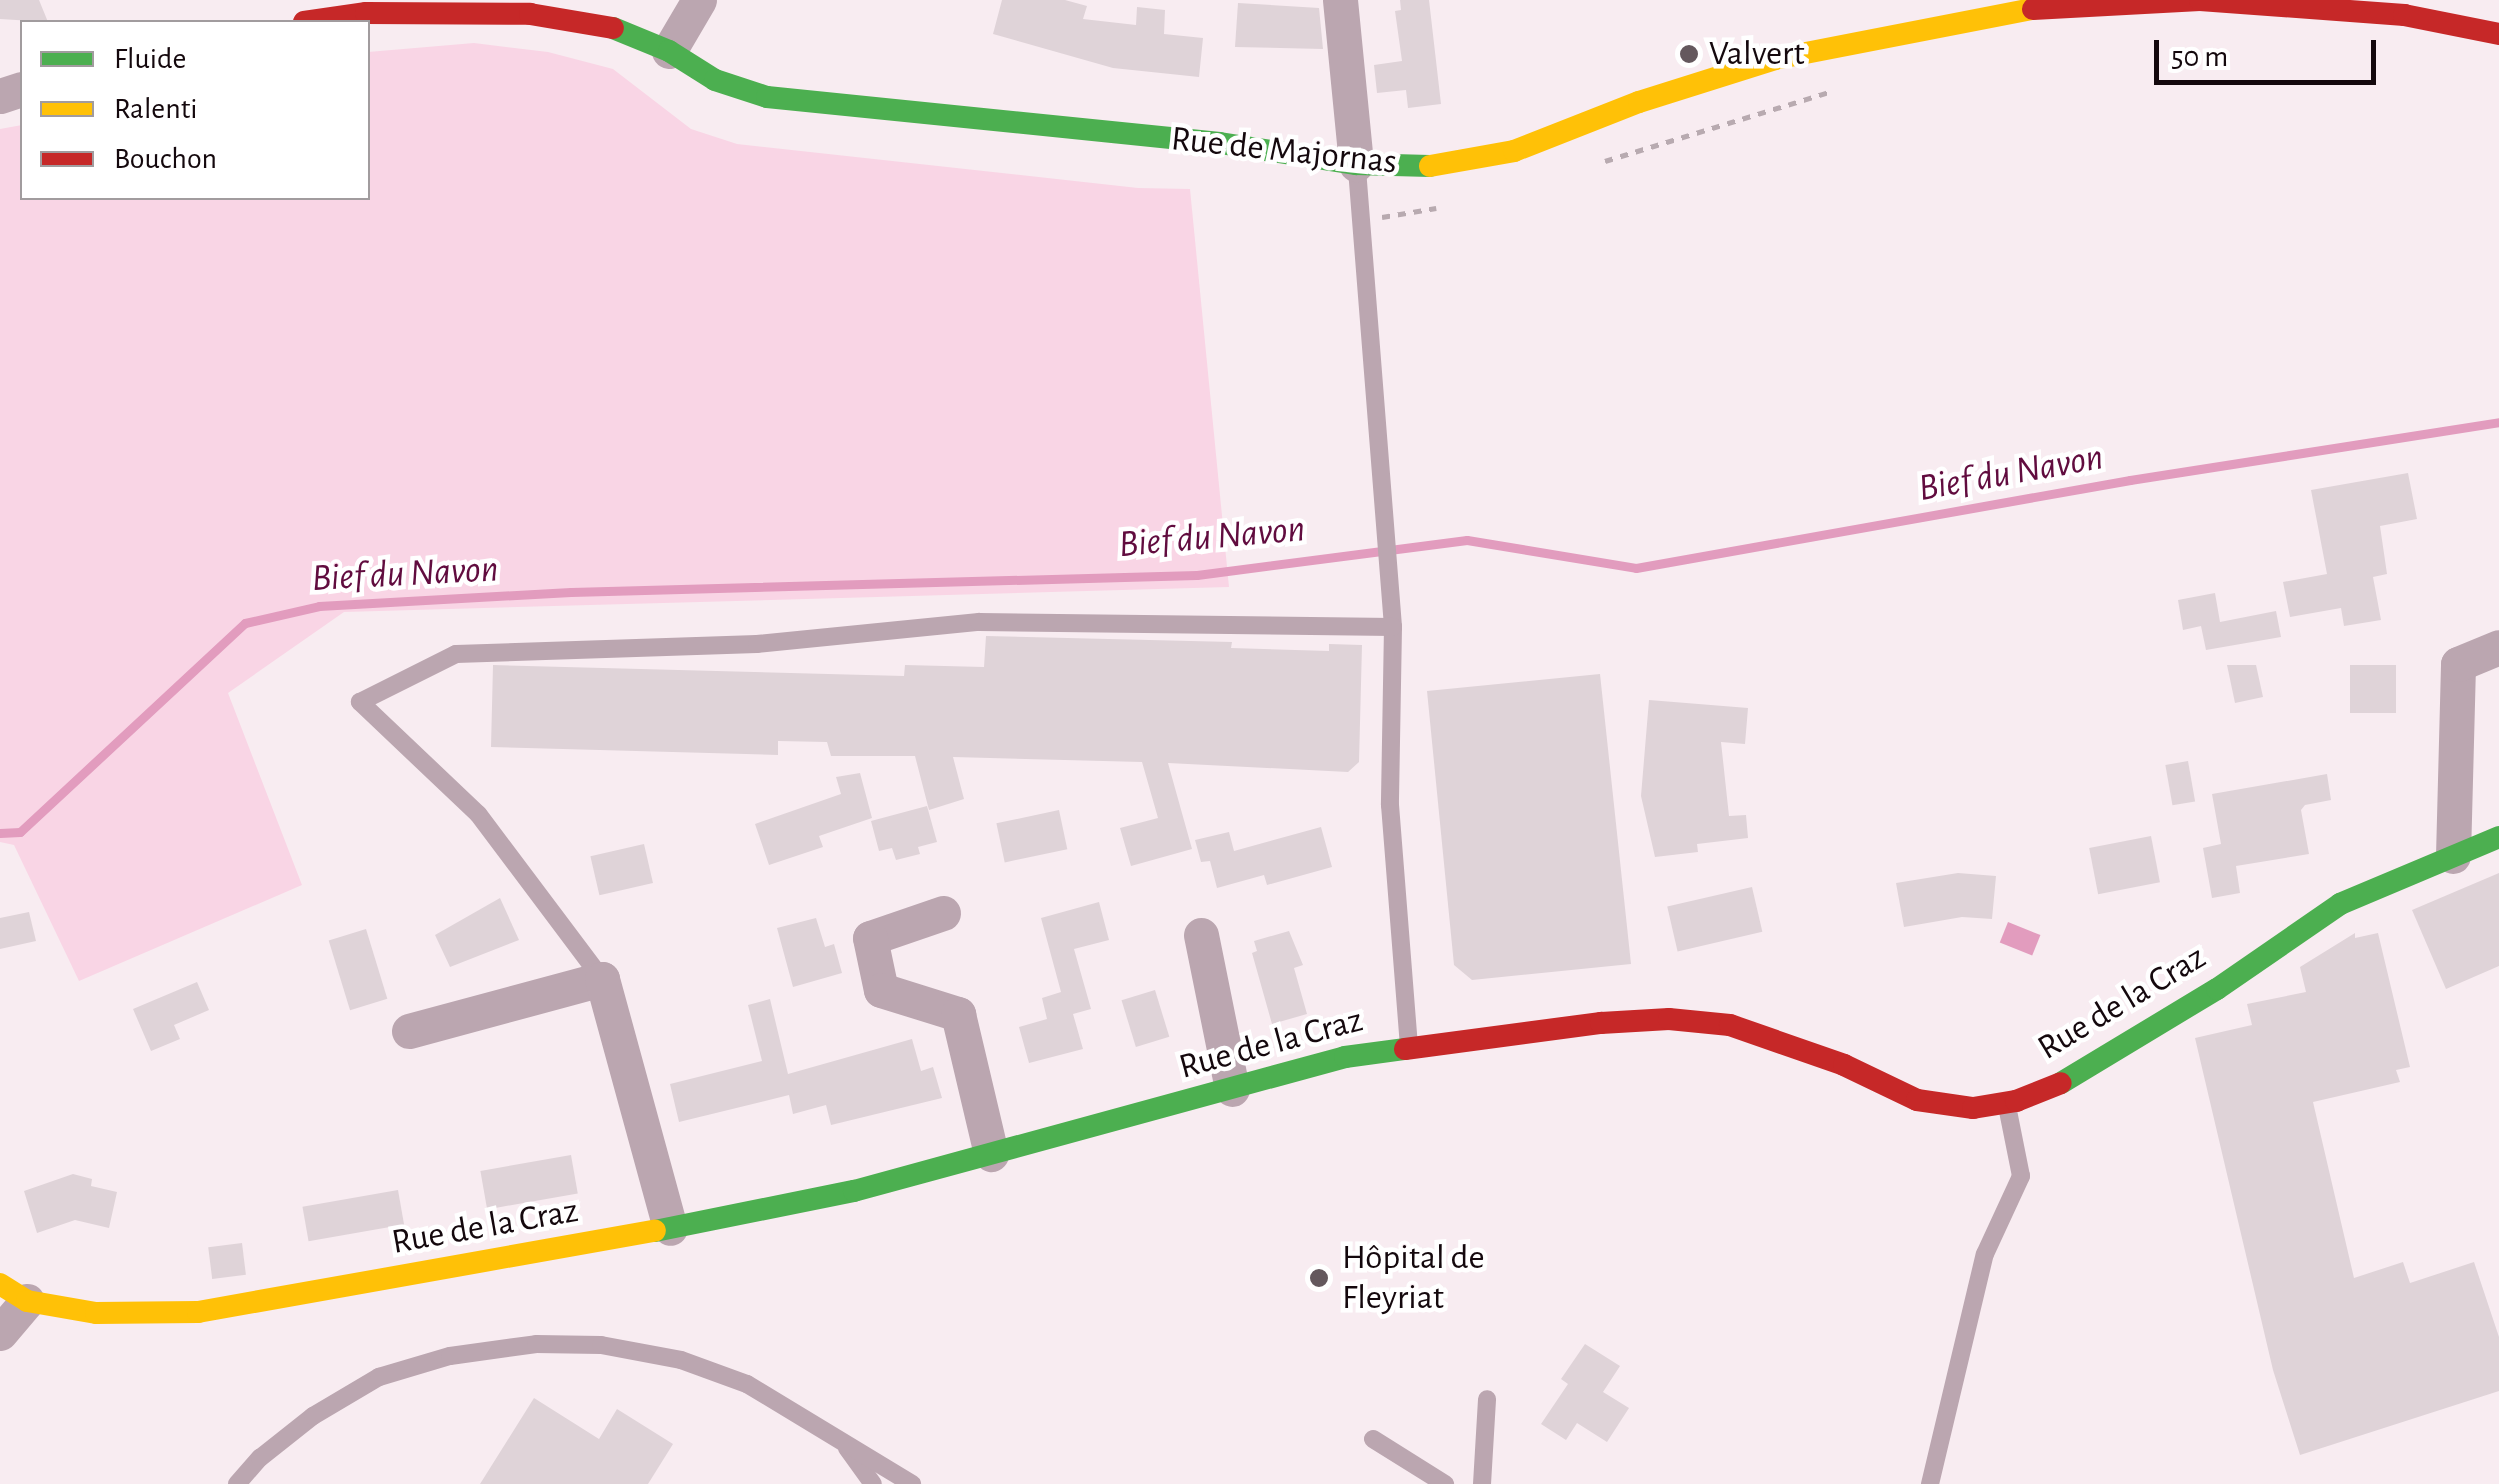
<!DOCTYPE html>
<html>
<head>
<meta charset="utf-8">
<style>
  body { margin:0 }
  #map { position:relative; width:2499px; height:1484px; overflow:hidden; background:#f8ecf1; font-family:"Alegreya Sans",sans-serif }
  div>[style] { position:absolute }
  .green>* { inset:0; background:#f9d5e5 }
  .water>* { inset:0; background:#e29cbe; transform-origin:0 0 }
  .stream>* { height:9px; margin:-4.5px; padding:0 4.5px; transform-origin:4.5px; border-radius:4.5px; background:#e29cbe }
  .building>* { inset:0; background:#dfd3d8; transform-origin:0 0 }
  .path>* { height:5px; margin-top:-2.5px; transform-origin:0; background:repeating-linear-gradient(90deg,#b8aab0 0 8px,transparent 0 16px) }
  .lane>* { height:18px; margin:-9px; padding:0 9px; transform-origin:9px; border-radius:9px; background:#bba6b0 }
  .street>* { height:35px; margin:-17.5px; padding:0 17.5px; transform-origin:17.5px; border-radius:17.5px; background:#bba6b0 }
  .fast>* { height:22px; margin:-11px; padding:0 11px; transform-origin:11px; border-radius:11px; background:#4caf50 }
  .slow>* { height:22px; margin:-11px; padding:0 11px; transform-origin:11px; border-radius:11px; background:#ffc107 }
  .jam>* { height:22px; margin:-11px; padding:0 11px; transform-origin:11px; border-radius:11px; background:#c62828 }
  .dots>* { width:28px; height:28px; translate:-50% -50%; box-sizing:border-box; border:5px solid #fff; border-radius:50% }
  span { translate:-50% -50%; white-space:nowrap; text-align:center; line-height:1.15; -webkit-text-stroke:9px #fff; paint-order:stroke }
  .poi-label { font-size:35px; color:#14080d }
  .left { translate:0 -50%; text-align:left }
  .street-label { font-size:35px; color:#14080d }
  .water-label { font-size:38px; color:#610c3f; font-style:italic }
  .legend { position:absolute; left:20px; top:20px; width:350px; height:180px; box-sizing:border-box; background:#fff; border:2px solid #a19c9e; margin:0; padding:12px 18px; list-style:none; font-size:30px; color:#14080d }
  .legend li { display:flex; align-items:center; gap:20px; height:50px }
  .legend b { width:50px; border:2px solid #a19c9e }
  .scale { position:absolute; left:2154px; top:40px; width:222px; height:45px; box-sizing:border-box; border:5px solid #14080d; border-top:0; padding-left:12px; font-size:30px; line-height:35px; white-space:nowrap; color:#14080d; -webkit-text-stroke:8px #fff; paint-order:stroke }
</style>
</head>
<body>
<div id="map">
  <div class="green">
    <div style="clip-path:polygon(474px 43px,548px 52px,613px 69px,691px 129px,737px 144px,1138px 188px,1190px 189px,1229px 587px,344px 612px,228px 693px,302px 885px,79px 981px,14px 845px,0 842px,0 129px,22px 125px,22px 198px,368px 198px,368px 52px)"></div>
  </div>
  <div class="water">
    <div style="left:2008px;top:922px;width:35px;height:22px;rotate:22deg"></div>
  </div>
  <div class="stream">
    <div style="left:0;top:833px;width:20px;rotate:-3deg"></div>
    <div style="left:20px;top:832px;width:307px;rotate:-42.9deg"></div>
    <div style="left:245px;top:623px;width:76px;rotate:-12.9deg"></div>
    <div style="left:319px;top:606px;width:252px;rotate:-3.2deg"></div>
    <div style="left:571px;top:592px;width:626px;rotate:-1.56deg"></div>
    <div style="left:1197px;top:575px;width:272px;rotate:-7.4deg"></div>
    <div style="left:1467px;top:540px;width:171px;rotate:9.4deg"></div>
    <div style="left:1636px;top:568px;width:502px;rotate:-10.1deg"></div>
    <div style="left:2130px;top:480px;width:374px;rotate:-8.9deg"></div>
  </div>
  <div class="building">
    <div style="clip-path:polygon(0 0,39px 0,48px 22px,0 19px)"></div>
    <div style="clip-path:polygon(1002px 0,1065px 0,1087px 6px,1083px 19px,1136px 25px,1137px 7px,1165px 10px,1164px 34px,1203px 38px,1199px 77px,1113px 68px,993px 34px)"></div>
    <div style="clip-path:polygon(1400px 0,1429px 0,1441px 104px,1408px 108px,1406px 90px,1377px 93px,1374px 65px,1402px 61px,1395px 11px,1401px 10px)"></div>
    <div style="clip-path:polygon(1238px 3px,1319px 8px,1323px 49px,1235px 47px)"></div>
    <div style="clip-path:polygon(2408px 473px,2417px 519px,2380px 526px,2387px 574px,2373px 577px,2381px 620px,2344px 626px,2341px 608px,2290px 617px,2283px 582px,2327px 574px,2311px 490px)"></div>
    <div style="clip-path:polygon(2215px 593px,2220px 622px,2276px 611px,2281px 637px,2206px 650px,2201px 626px,2183px 630px,2178px 600px)"></div>
    <div style="clip-path:polygon(986px 636px,1232px 642px,1231px 648px,1329px 651px,1329px 644px,1362px 645px,1359px 762px,1348px 772px,1168px 763px,1192px 849px,1131px 866px,1120px 828px,1158px 818px,1142px 762px,953px 757px,964px 799px,929px 810px,915px 756px,831px 756px,827px 742px,778px 741px,778px 755px,491px 747px,493px 665px,904px 676px,905px 665px,984px 667px)"></div>
    <div style="clip-path:polygon(2227px 665px,2256px 665px,2263px 697px,2235px 703px)"></div>
    <div style="left:2350px;top:665px;width:46px;height:48px"></div>
    <div style="clip-path:polygon(1600px 674px,1631px 964px,1472px 980px,1454px 965px,1427px 691px)"></div>
    <div style="clip-path:polygon(1649px 700px,1748px 708px,1745px 744px,1721px 742px,1729px 816px,1746px 815px,1748px 838px,1697px 844px,1698px 852px,1655px 857px,1641px 796px)"></div>
    <div style="left:2188px;top:761px;width:41px;height:23px;rotate:80deg"></div>
    <div style="clip-path:polygon(860px 773px,872px 818px,819px 836px,823px 847px,769px 865px,755px 824px,841px 794px,836px 777px)"></div>
    <div style="clip-path:polygon(2327px 774px,2331px 800px,2305px 805px,2301px 810px,2309px 854px,2236px 866px,2240px 893px,2212px 898px,2203px 848px,2221px 844px,2212px 794px)"></div>
    <div style="clip-path:polygon(927px 806px,937px 842px,918px 847px,920px 854px,896px 860px,892px 848px,879px 851px,871px 821px)"></div>
    <div style="left:1059px;top:810px;width:40px;height:64px;rotate:78deg"></div>
    <div style="clip-path:polygon(1321px 827px,1332px 867px,1267px 885px,1264px 875px,1217px 888px,1210px 861px,1201px 862px,1195px 840px,1229px 832px,1234px 851px)"></div>
    <div style="left:2151px;top:836px;width:47px;height:63px;rotate:79deg"></div>
    <div style="left:644px;top:844px;width:40px;height:55px;rotate:77deg"></div>
    <div style="clip-path:polygon(1958px 873px,1996px 876px,1992px 919px,1962px 917px,1904px 927px,1896px 883px)"></div>
    <div style="clip-path:polygon(2499px 873px,2499px 966px,2446px 989px,2412px 910px)"></div>
    <div style="left:1752px;top:887px;width:46px;height:87px;rotate:77deg"></div>
    <div style="clip-path:polygon(500px 898px,519px 940px,450px 967px,435px 935px)"></div>
    <div style="clip-path:polygon(1099px 902px,1109px 940px,1074px 949px,1091px 1009px,1073px 1014px,1083px 1049px,1029px 1063px,1019px 1027px,1047px 1019px,1042px 998px,1061px 992px,1041px 918px)"></div>
    <div style="clip-path:polygon(29px 912px,36px 941px,0 949px,0 918px)"></div>
    <div style="clip-path:polygon(816px 918px,825px 947px,834px 944px,842px 973px,793px 987px,777px 928px)"></div>
    <div style="left:366px;top:929px;width:73px;height:39px;rotate:73deg"></div>
    <div style="clip-path:polygon(1289px 931px,1303px 965px,1294px 968px,1307px 1014px,1272px 1024px,1252px 953px,1257px 951px,1254px 941px)"></div>
    <div style="clip-path:polygon(2355px 933px,2355px 938px,2378px 933px,2410px 1067px,2396px 1070px,2400px 1082px,2313px 1102px,2354px 1278px,2403px 1262px,2410px 1283px,2474px 1262px,2499px 1337px,2499px 1391px,2300px 1455px,2273px 1370px,2195px 1038px,2252px 1025px,2247px 1004px,2306px 992px,2300px 967px)"></div>
    <div style="clip-path:polygon(197px 982px,209px 1010px,174px 1025px,180px 1039px,151px 1051px,133px 1009px)"></div>
    <div style="left:1155px;top:990px;width:49px;height:35px;rotate:73deg"></div>
    <div style="clip-path:polygon(770px 999px,788px 1074px,912px 1039px,921px 1071px,933px 1067px,942px 1098px,831px 1125px,826px 1105px,793px 1114px,789px 1095px,679px 1122px,670px 1084px,762px 1061px,748px 1005px)"></div>
    <div style="left:571px;top:1155px;width:39px;height:92px;rotate:80deg"></div>
    <div style="clip-path:polygon(73px 1174px,92px 1179px,91px 1186px,117px 1192px,109px 1228px,75px 1220px,37px 1233px,24px 1191px)"></div>
    <div style="left:398px;top:1190px;width:35px;height:97px;rotate:80deg"></div>
    <div style="left:242px;top:1243px;width:32px;height:34px;rotate:83deg"></div>
    <div style="clip-path:polygon(1585px 1344px,1620px 1366px,1603px 1392px,1629px 1408px,1607px 1442px,1577px 1423px,1566px 1440px,1541px 1424px,1568px 1384px,1561px 1379px)"></div>
    <div style="clip-path:polygon(534px 1398px,599px 1439px,617px 1409px,673px 1444px,648px 1484px,480px 1484px)"></div>
  </div>
  <div class="path">
    <div style="left:1605px;top:161px;width:239px;rotate:-17.1deg"></div>
    <div style="left:1382px;top:217px;width:55px;rotate:-9.5deg"></div>
  </div>
  <div class="lane">
    <div style="left:1357px;top:169px;width:459px;rotate:85.5deg"></div>
    <div style="left:1393px;top:627px;width:178px;rotate:91deg"></div>
    <div style="left:1390px;top:805px;width:242px;rotate:85.5deg"></div>
    <div style="left:602px;top:979px;width:206px;rotate:-126.9deg"></div>
    <div style="left:478px;top:814px;width:163px;rotate:-136.5deg"></div>
    <div style="left:360px;top:702px;width:107px;rotate:-26.6deg"></div>
    <div style="left:456px;top:654px;width:301px;rotate:-1.9deg"></div>
    <div style="left:757px;top:644px;width:223px;rotate:-5.7deg"></div>
    <div style="left:979px;top:622px;width:414px;rotate:0.7deg"></div>
    <div style="left:1373px;top:1439px;width:85px;rotate:32deg"></div>
    <div style="left:847px;top:1448px;width:44px;rotate:54.2deg"></div>
    <div style="left:237px;top:1484px;width:35px;rotate:-49deg"></div>
    <div style="left:260px;top:1458px;width:68px;rotate:-38.4deg"></div>
    <div style="left:313px;top:1416px;width:77px;rotate:-30.6deg"></div>
    <div style="left:379px;top:1377px;width:74px;rotate:-16.5deg"></div>
    <div style="left:450px;top:1356px;width:87px;rotate:-7.9deg"></div>
    <div style="left:536px;top:1344px;width:65px;rotate:0.9deg"></div>
    <div style="left:601px;top:1345px;width:81px;rotate:10.6deg"></div>
    <div style="left:681px;top:1360px;width:70px;rotate:20deg"></div>
    <div style="left:747px;top:1384px;width:193px;rotate:31.2deg"></div>
    <div style="left:1482px;top:1484px;width:85px;rotate:-86.6deg"></div>
    <div style="left:1930px;top:1484px;width:236px;rotate:-76.6deg"></div>
    <div style="left:1985px;top:1254px;width:86px;rotate:-65.2deg"></div>
    <div style="left:2021px;top:1176px;width:71px;rotate:-101.3deg"></div>
  </div>
  <div class="street">
    <div style="left:1340px;top:0;width:165px;rotate:84.4deg"></div>
    <div style="left:669px;top:51px;width:59px;rotate:-59.5deg"></div>
    <div style="left:0;top:96px;width:23px;rotate:-18deg"></div>
    <div style="left:2453px;top:856px;width:192px;rotate:-88.5deg"></div>
    <div style="left:2458px;top:664px;width:44px;rotate:-22.5deg"></div>
    <div style="left:943px;top:913px;width:77px;rotate:161.1deg"></div>
    <div style="left:870px;top:938px;width:53px;rotate:78.1deg"></div>
    <div style="left:881px;top:990px;width:81px;rotate:17.3deg"></div>
    <div style="left:958px;top:1014px;width:144px;rotate:76.7deg"></div>
    <div style="left:1201px;top:935px;width:157px;rotate:78.6deg"></div>
    <div style="left:409px;top:1031px;width:200px;rotate:-15.1deg"></div>
    <div style="left:602px;top:979px;width:258px;rotate:74.7deg"></div>
    <div style="left:0;top:1333px;width:42px;rotate:-49.8deg"></div>
  </div>
  <div class="fast">
    <div style="left:613px;top:28px;width:61px;rotate:22.3deg"></div>
    <div style="left:669px;top:51px;width:54px;rotate:32.2deg"></div>
    <div style="left:715px;top:80px;width:55px;rotate:18.1deg"></div>
    <div style="left:767px;top:97px;width:455px;rotate:5.8deg"></div>
    <div style="left:1220px;top:143px;width:138px;rotate:8.8deg"></div>
    <div style="left:1356px;top:164px;width:74px;rotate:1.5deg"></div>
    <div style="left:2061px;top:1083px;width:182px;rotate:-31.1deg"></div>
    <div style="left:2217px;top:989px;width:150px;rotate:-34.6deg"></div>
    <div style="left:2340px;top:904px;width:173px;rotate:-22.8deg"></div>
    <div style="left:655px;top:1231px;width:203px;rotate:-11.4deg"></div>
    <div style="left:854px;top:1191px;width:509px;rotate:-15.26deg"></div>
    <div style="left:1345px;top:1057px;width:61px;rotate:-7.6deg"></div>
  </div>
  <div class="slow">
    <div style="left:1430px;top:166px;width:85px;rotate:-10.1deg"></div>
    <div style="left:1514px;top:151px;width:134px;rotate:-21.4deg"></div>
    <div style="left:1639px;top:102px;width:143px;rotate:-17.5deg"></div>
    <div style="left:1775px;top:59px;width:263px;rotate:-11deg"></div>
    <div style="left:0;top:1284px;width:32px;rotate:32deg"></div>
    <div style="left:27px;top:1301px;width:70px;rotate:9.9deg"></div>
    <div style="left:96px;top:1313px;width:102px;rotate:-0.6deg"></div>
    <div style="left:198px;top:1312px;width:464px;rotate:-10.1deg"></div>
  </div>
  <div class="jam">
    <div style="left:2033px;top:9px;width:167px;rotate:-3.1deg"></div>
    <div style="left:2200px;top:0;width:205px;rotate:4.2deg"></div>
    <div style="left:2404px;top:15px;width:97px;rotate:11.3deg"></div>
    <div style="left:304px;top:22px;width:63px;rotate:-8.3deg"></div>
    <div style="left:366px;top:13px;width:164px;rotate:0.3deg"></div>
    <div style="left:530px;top:14px;width:84px;rotate:9.6deg"></div>
    <div style="left:1405px;top:1049px;width:198px;rotate:-7.6deg"></div>
    <div style="left:1601px;top:1023px;width:68px;rotate:-3.4deg"></div>
    <div style="left:1669px;top:1019px;width:61px;rotate:5.6deg"></div>
    <div style="left:1730px;top:1025px;width:121px;rotate:19.3deg"></div>
    <div style="left:1844px;top:1065px;width:81px;rotate:25.6deg"></div>
    <div style="left:1917px;top:1100px;width:57px;rotate:8.1deg"></div>
    <div style="left:1973px;top:1108px;width:44px;rotate:-9.2deg"></div>
    <div style="left:2016px;top:1101px;width:48px;rotate:-21.8deg"></div>
  </div>
  <div class="dots">
    <div style="left:1689px;top:54px;background:#64585d"></div>
    <div style="left:1319px;top:1278px;background:#64585d"></div>
  </div>
  <div class="poi-label">
    <span class="left" style="left:1709px;top:54px">Valvert</span>
    <span class="left" style="left:1342px;top:1278px">Hôpital de<br>Fleyriat</span>
  </div>
  <div class="street-label">
    <span style="left:1284px;top:151px;rotate:6deg">Rue de Majornas</span>
    <span style="left:2122px;top:1003px;rotate:-31deg">Rue de la Craz</span>
    <span style="left:1271px;top:1044px;rotate:-15deg">Rue de la Craz</span>
    <span style="left:485px;top:1227px;rotate:-10deg">Rue de la Craz</span>
  </div>
  <div class="water-label">
    <span style="left:2011px;top:474px;rotate:-10deg">Bief du Navon</span>
    <span style="left:1212px;top:538px;rotate:-5deg">Bief du Navon</span>
    <span style="left:405px;top:575px;rotate:-3deg">Bief du Navon</span>
  </div>
  <ul class="legend">
  <li><b style="height:12px;background:#4caf50"></b>Fluide</li>
  <li><b style="height:12px;background:#ffc107"></b>Ralenti</li>
  <li><b style="height:12px;background:#c62828"></b>Bouchon</li>
  </ul>
  <div class="scale">50 m</div>
</div>
</body>
</html>
